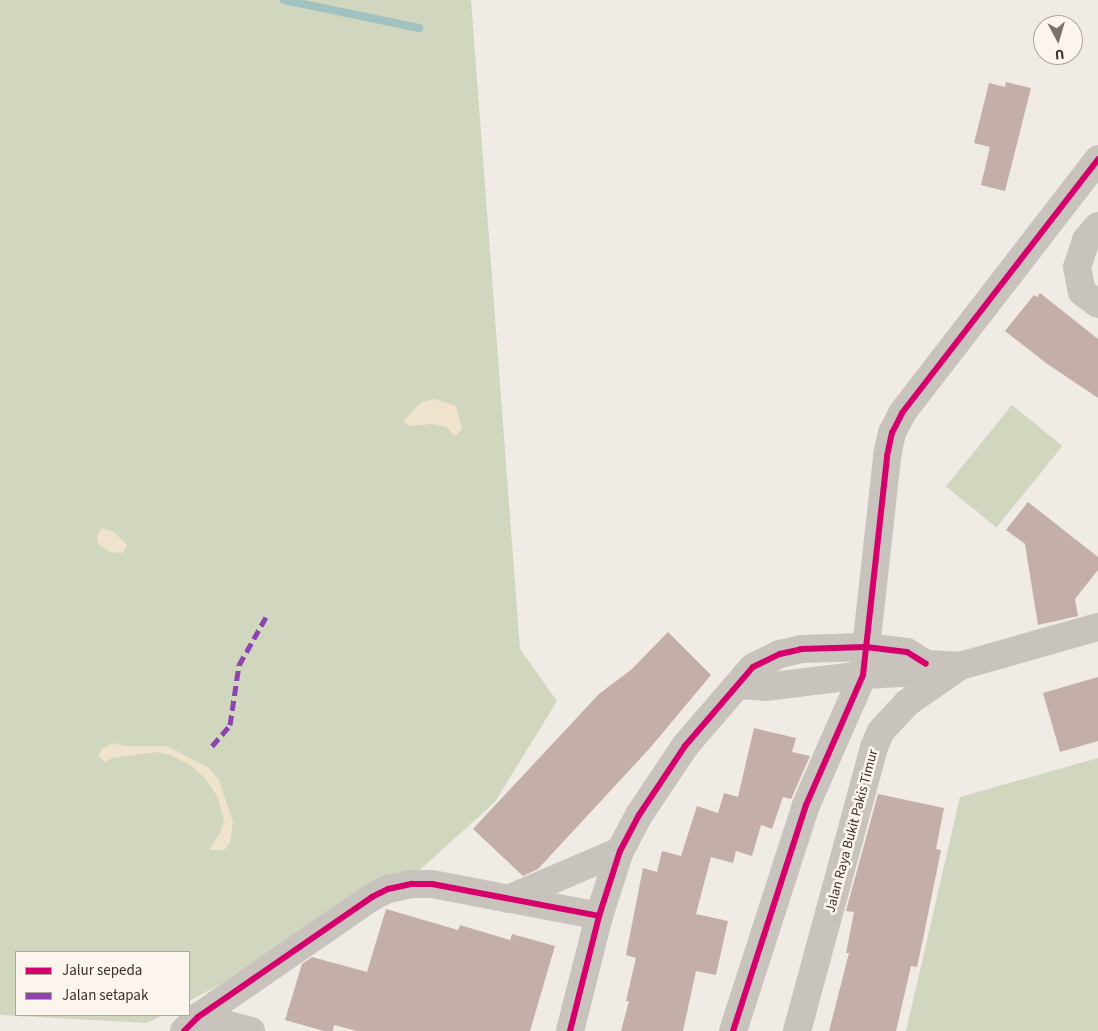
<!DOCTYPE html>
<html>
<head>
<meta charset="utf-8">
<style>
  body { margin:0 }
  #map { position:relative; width:1098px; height:1031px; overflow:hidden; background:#f0ebe5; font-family:"Source Sans 3",sans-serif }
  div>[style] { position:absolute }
  .green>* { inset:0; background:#d1d6bf; transform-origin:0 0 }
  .sand>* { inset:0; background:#efe3cc }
  .stream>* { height:8px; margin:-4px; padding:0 4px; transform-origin:4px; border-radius:4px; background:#a1c2c1 }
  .building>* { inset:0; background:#c3afa7 }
  .minor>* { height:28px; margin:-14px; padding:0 14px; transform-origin:14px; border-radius:14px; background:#c9c3be }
  .quiet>* { height:5px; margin-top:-2.5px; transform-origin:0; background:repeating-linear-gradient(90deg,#8e44ad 0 10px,transparent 0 15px) }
  .cycleway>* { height:6px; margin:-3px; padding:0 3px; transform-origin:3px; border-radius:3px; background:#d6006c }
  span { translate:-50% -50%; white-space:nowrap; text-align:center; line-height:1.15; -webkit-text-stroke:5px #fbf5ee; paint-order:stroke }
  .street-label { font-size:14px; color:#3b302b }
  .legend { position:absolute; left:15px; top:951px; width:175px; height:65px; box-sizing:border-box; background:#fbf5ee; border:1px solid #aea6a0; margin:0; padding:6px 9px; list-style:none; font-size:15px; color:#3b302b }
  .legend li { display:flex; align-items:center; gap:10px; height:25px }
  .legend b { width:25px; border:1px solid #aea6a0 }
  .north { position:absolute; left:1033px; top:15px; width:50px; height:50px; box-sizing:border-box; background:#fbf5ee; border:1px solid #aea6a0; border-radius:50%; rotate:174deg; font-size:14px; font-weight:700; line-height:20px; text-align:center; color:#3b302b }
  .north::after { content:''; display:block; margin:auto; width:18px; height:22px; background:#7a716c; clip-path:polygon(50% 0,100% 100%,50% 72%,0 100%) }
</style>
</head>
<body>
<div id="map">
  <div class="green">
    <div style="clip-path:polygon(0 0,471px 0,520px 649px,557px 701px,495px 802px,393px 894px,189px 1001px,189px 952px,16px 952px,16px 1015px,163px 1015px,147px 1023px,0 1015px)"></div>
    <div style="left:1012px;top:405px;width:65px;height:105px;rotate:39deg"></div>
    <div style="clip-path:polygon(1098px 758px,1098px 1031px,906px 1031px,960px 797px)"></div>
  </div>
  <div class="sand">
    <div style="clip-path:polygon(435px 399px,456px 406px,462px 429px,455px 436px,446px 427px,431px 424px,410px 426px,403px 421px,421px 402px)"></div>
    <div style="clip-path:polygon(102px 528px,114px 532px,127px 545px,123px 553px,110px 552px,98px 544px,97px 535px)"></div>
    <div style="clip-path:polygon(113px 743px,125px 746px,167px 746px,209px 768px,219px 780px,233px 822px,230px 843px,224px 850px,209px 850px,220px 833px,224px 820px,217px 796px,205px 778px,190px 765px,170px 755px,156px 752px,112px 758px,105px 762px,98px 756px,102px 749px)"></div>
  </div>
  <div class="stream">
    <div style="left:284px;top:0;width:138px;rotate:11.7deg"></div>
  </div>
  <div class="building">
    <div style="clip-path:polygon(1006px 82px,1031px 88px,1005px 191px,981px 185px,990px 147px,974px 143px,989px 83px,1005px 87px)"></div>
    <div style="clip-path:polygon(1040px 293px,1098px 339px,1098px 398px,1046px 363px,1005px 331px,1034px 295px,1037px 297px)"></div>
    <div style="clip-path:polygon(1028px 502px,1098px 557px,1098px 570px,1075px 599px,1078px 616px,1038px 625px,1025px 544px,1006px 530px)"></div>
    <div style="clip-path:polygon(668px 632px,711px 675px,650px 748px,538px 869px,523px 876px,473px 829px,599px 694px,632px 669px)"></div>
    <div style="clip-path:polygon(1098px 677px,1098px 741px,1060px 752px,1043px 693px)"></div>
    <div style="clip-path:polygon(754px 728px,796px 738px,792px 752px,810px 756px,791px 799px,783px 797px,772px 829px,761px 825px,752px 856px,736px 851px,733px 863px,711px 857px,696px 914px,728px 921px,716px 975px,696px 971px,683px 1031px,621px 1031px,629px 1001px,626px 1001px,636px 958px,626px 955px,643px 868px,657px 872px,662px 851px,681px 856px,697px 806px,718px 813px,724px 793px,738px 797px)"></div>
    <div style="clip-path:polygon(878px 794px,944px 808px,936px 849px,941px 850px,924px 934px,917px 967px,911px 966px,896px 1031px,829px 1031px,849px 953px,846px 953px,854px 912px,846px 911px)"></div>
    <div style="clip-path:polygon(386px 909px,458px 930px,460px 925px,510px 940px,512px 934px,555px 946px,530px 1031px,357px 1031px,334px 1025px,333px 1031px,324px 1031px,285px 1020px,302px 964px,312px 957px,367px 972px)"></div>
  </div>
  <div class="minor">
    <div style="left:1098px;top:226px;width:18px;rotate:131deg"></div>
    <div style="left:1086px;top:240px;width:28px;rotate:108deg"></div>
    <div style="left:1077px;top:267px;width:25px;rotate:79deg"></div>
    <div style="left:1082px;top:292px;width:20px;rotate:37deg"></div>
    <div style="left:739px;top:685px;width:26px;rotate:4deg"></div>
    <div style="left:765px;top:687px;width:99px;rotate:-7deg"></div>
    <div style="left:863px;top:675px;width:40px;rotate:-2.9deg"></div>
    <div style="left:903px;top:673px;width:25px;rotate:-21deg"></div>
    <div style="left:926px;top:664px;width:34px;rotate:3deg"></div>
    <div style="left:960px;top:666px;width:143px;rotate:-15.8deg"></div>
    <div style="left:508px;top:899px;width:122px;rotate:-23.2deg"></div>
    <div style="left:198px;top:1017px;width:55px;rotate:14.8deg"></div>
    <div style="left:184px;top:1031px;width:20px;rotate:-45deg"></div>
    <div style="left:198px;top:1017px;width:211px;rotate:-34.6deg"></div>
    <div style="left:372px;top:897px;width:18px;rotate:-27deg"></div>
    <div style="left:388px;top:889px;width:25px;rotate:-12deg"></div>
    <div style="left:412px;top:884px;width:20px"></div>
    <div style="left:432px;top:884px;width:170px;rotate:10.8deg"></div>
    <div style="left:570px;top:1031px;width:119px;rotate:-75.8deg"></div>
    <div style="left:599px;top:916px;width:68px;rotate:-72.1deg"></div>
    <div style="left:620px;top:851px;width:41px;rotate:-62.2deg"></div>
    <div style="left:639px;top:815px;width:83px;rotate:-56.3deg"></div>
    <div style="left:685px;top:746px;width:104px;rotate:-49.3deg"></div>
    <div style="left:753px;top:667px;width:30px;rotate:-26deg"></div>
    <div style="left:780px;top:654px;width:22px;rotate:-13deg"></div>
    <div style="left:801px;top:649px;width:65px;rotate:-1.8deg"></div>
    <div style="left:866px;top:647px;width:41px;rotate:7deg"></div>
    <div style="left:907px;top:652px;width:22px;rotate:32deg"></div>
    <div style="left:733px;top:1031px;width:237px;rotate:-72.1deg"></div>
    <div style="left:806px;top:805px;width:142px;rotate:-66.3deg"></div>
    <div style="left:863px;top:675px;width:220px;rotate:-83.7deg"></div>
    <div style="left:887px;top:456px;width:24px;rotate:-78deg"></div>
    <div style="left:892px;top:433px;width:22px;rotate:-63deg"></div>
    <div style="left:902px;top:413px;width:321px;rotate:-52.3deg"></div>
    <div style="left:797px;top:1031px;width:294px;rotate:-74.8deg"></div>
    <div style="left:874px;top:747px;width:17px;rotate:-66deg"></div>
    <div style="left:881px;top:731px;width:38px;rotate:-47deg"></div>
    <div style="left:907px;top:703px;width:65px;rotate:-34.9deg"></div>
  </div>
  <div class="quiet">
    <div style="left:212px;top:746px;width:28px;rotate:-49deg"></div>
    <div style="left:230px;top:725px;width:61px;rotate:-81.5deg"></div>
    <div style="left:239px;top:665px;width:55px;rotate:-60.6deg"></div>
  </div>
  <div class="cycleway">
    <div style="left:184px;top:1031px;width:20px;rotate:-45deg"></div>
    <div style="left:198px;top:1017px;width:211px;rotate:-34.6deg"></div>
    <div style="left:372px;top:897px;width:18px;rotate:-27deg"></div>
    <div style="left:388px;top:889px;width:25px;rotate:-12deg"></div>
    <div style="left:412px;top:884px;width:20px"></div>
    <div style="left:432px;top:884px;width:170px;rotate:10.8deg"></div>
    <div style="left:570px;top:1031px;width:119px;rotate:-75.8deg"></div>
    <div style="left:599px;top:916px;width:68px;rotate:-72.1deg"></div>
    <div style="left:620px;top:851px;width:41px;rotate:-62.2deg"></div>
    <div style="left:639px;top:815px;width:83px;rotate:-56.3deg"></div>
    <div style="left:685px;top:746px;width:104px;rotate:-49.3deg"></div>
    <div style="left:753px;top:667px;width:30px;rotate:-26deg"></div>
    <div style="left:780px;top:654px;width:22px;rotate:-13deg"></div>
    <div style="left:801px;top:649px;width:65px;rotate:-1.8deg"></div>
    <div style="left:866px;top:647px;width:41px;rotate:7deg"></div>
    <div style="left:907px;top:652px;width:22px;rotate:32deg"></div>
    <div style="left:733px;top:1031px;width:237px;rotate:-72.1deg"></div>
    <div style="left:806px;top:805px;width:142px;rotate:-66.3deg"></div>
    <div style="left:863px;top:675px;width:220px;rotate:-83.7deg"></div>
    <div style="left:887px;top:456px;width:24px;rotate:-78deg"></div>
    <div style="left:892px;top:433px;width:22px;rotate:-63deg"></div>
    <div style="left:902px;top:413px;width:321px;rotate:-52.3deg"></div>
  </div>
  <div class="street-label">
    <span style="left:852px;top:831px;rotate:-75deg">Jalan Raya Bukit Pakis Timur</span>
  </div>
  <ul class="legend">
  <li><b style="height:6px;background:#d6006c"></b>Jalur sepeda</li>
  <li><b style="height:6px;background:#8e44ad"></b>Jalan setapak</li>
  </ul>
  <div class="north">U</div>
</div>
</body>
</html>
